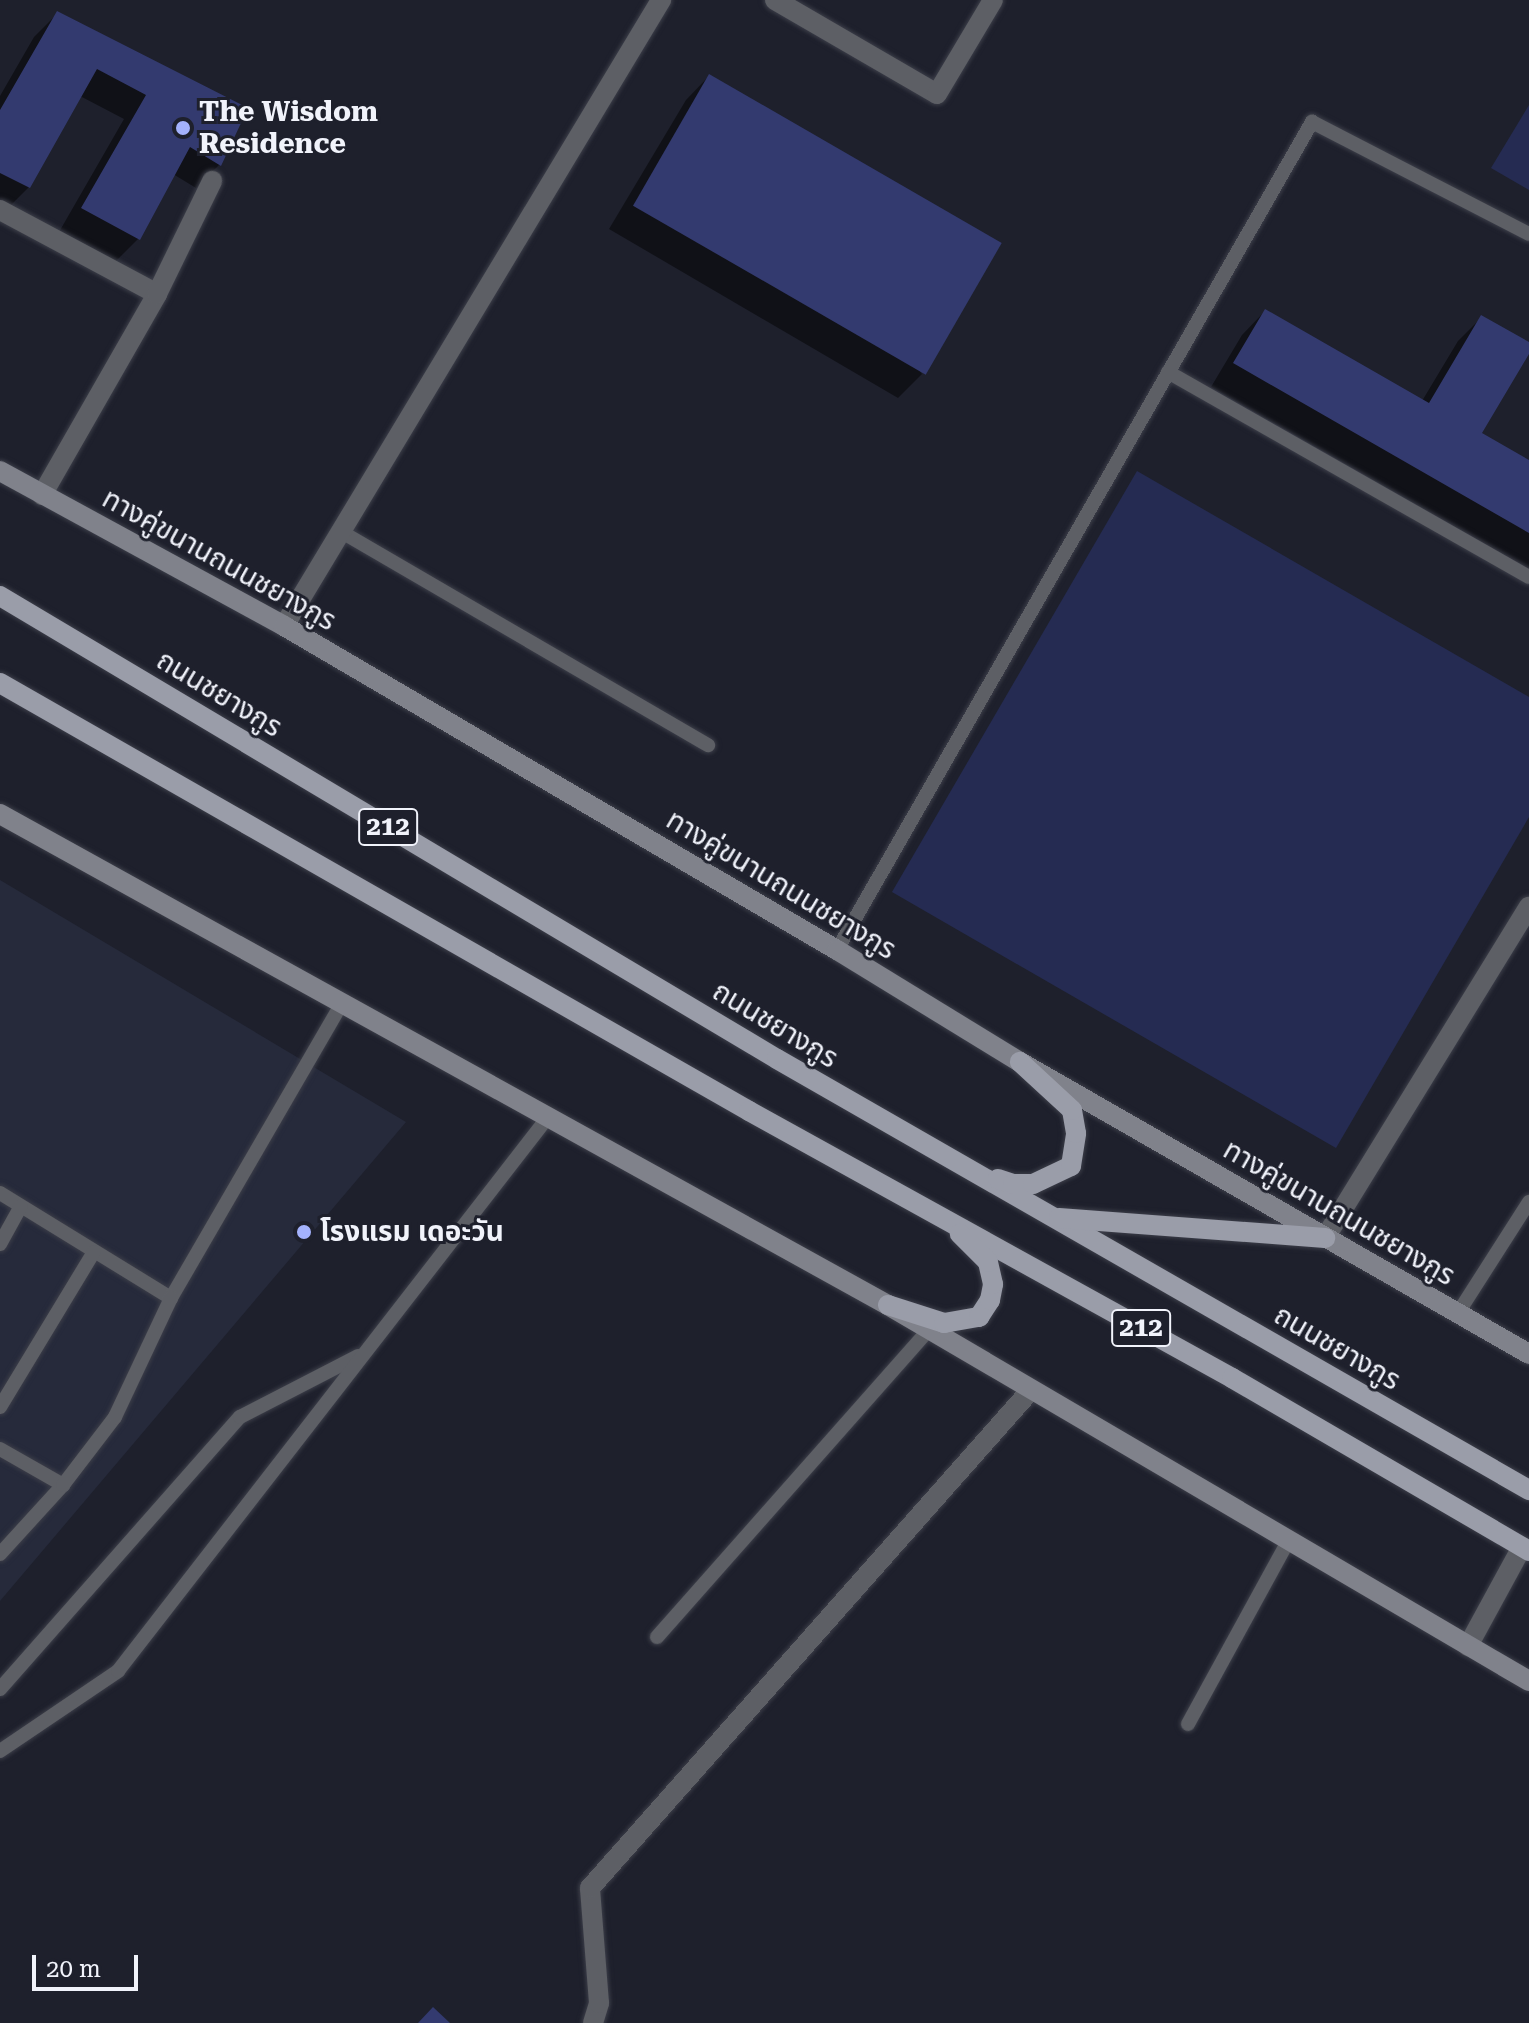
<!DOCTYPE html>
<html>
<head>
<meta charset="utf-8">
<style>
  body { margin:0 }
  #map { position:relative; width:1529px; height:2023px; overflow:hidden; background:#1e202c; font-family:"Roboto Serif","Noto Sans Thai",serif }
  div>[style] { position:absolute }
  .built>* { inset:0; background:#262a3b }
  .green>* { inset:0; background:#252b52 }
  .shadow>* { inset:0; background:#0007 }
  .building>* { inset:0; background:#333a6f; transform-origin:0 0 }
  .roads { filter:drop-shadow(0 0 2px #3c3e49) drop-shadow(0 0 2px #3c3e49) }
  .service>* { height:14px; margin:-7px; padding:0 7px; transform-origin:7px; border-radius:7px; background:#5d5f65 }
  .minor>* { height:20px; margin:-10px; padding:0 10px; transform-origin:10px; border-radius:10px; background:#5d5f65 }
  .secondary>* { height:20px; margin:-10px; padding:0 10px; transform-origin:10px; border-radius:10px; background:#80828b }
  .primary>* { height:20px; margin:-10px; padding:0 10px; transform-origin:10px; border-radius:10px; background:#9a9da9 }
  .dots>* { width:22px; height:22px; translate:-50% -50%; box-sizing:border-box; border:4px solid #1e202c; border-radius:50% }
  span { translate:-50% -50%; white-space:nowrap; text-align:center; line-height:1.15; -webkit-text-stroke:6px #1e202c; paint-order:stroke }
  .shield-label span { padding:2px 6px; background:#1e202c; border:2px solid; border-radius:6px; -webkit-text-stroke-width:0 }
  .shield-label { font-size:26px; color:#f1f3fb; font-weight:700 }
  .poi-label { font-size:28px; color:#f1f3fb; font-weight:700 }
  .left { translate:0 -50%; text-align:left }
  .street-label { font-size:28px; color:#f1f3fb }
  .scale { position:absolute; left:32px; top:1955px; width:106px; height:36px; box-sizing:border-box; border:4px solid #f1f3fb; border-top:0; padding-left:10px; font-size:24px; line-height:28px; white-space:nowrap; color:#f1f3fb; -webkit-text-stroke:6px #1e202c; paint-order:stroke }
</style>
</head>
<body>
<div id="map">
  <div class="built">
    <div style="clip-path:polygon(0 880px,406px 1122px,0 1601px)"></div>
  </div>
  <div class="green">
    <div style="clip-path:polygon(1529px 105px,1529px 190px,1491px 168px)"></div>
    <div style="clip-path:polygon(1137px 471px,1529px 697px,1529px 817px,1336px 1148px,892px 892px)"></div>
  </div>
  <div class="shadow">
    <div style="clip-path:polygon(57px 14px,245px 109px,220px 164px,196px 188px,173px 174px,138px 239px,115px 262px,59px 232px,124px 119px,80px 96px,29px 187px,5px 211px,0 208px,0 96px,34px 37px)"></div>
    <div style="clip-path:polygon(709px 76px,922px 374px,898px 398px,609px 229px,686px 100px)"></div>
    <div style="clip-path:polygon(1265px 311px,1422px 401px,1458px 341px,1482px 317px,1529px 345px,1479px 434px,1529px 463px,1529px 569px,1211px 387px,1242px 335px)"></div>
  </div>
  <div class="building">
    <div style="clip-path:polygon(57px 11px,248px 108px,221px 166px,190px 147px,140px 240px,81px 208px,146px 95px,97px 69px,30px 188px,0 173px,0 110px)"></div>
    <div style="left:709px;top:74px;width:338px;height:152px;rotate:30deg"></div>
    <div style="clip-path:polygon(1265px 309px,1429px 403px,1481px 315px,1529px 342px,1529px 354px,1482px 433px,1529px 460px,1529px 533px,1233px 363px)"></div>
    <div style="clip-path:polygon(433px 2007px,450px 2023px,418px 2023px)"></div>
  </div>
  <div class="roads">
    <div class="service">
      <div style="left:1168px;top:372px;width:415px;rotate:29.6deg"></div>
      <div style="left:340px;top:531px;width:426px;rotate:30.2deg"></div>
      <div style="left:837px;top:950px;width:955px;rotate:-60.16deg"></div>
      <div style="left:1312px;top:122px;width:244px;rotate:27.3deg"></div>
      <div style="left:0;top:1193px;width:201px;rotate:31.6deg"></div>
      <div style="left:171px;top:1298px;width:341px;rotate:-59.9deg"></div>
      <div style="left:0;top:1244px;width:43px;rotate:-61.1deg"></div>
      <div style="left:1458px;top:1313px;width:132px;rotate:-57.4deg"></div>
      <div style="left:0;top:1407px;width:181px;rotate:-58.8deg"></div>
      <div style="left:0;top:1449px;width:73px;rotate:29.7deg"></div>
      <div style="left:0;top:1554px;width:93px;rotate:-47.6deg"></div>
      <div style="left:63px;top:1485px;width:86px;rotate:-52.6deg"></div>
      <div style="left:115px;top:1417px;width:132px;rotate:-64.8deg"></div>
      <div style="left:657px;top:1637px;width:410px;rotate:-48.5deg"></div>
      <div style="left:0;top:1689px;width:363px;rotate:-48.6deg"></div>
      <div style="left:240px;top:1417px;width:133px;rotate:-27.3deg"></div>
      <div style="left:1188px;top:1724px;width:209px;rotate:-61.3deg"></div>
      <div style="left:0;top:1751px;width:143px;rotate:-34.1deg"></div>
      <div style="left:118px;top:1671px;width:701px;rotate:-52.18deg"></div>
    </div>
    <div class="minor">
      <div style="left:775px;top:0;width:187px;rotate:30.1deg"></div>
      <div style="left:937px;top:94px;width:109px;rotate:-59.2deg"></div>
      <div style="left:0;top:210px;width:178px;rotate:28.1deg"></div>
      <div style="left:42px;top:495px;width:232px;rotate:-60.2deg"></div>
      <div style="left:157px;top:294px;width:126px;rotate:-64deg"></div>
      <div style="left:284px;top:626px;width:731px;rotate:-58.94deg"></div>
      <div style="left:1325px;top:1238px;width:389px;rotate:-58.4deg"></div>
      <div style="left:1468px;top:1646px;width:113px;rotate:-61.4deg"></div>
      <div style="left:593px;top:2023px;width:21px;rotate:-73deg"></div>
      <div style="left:599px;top:2003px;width:115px;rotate:-94.5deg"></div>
      <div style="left:590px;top:1888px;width:664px;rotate:-48.48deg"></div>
    </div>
    <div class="secondary">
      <div style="left:0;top:471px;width:324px;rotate:28.6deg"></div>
      <div style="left:284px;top:626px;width:641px;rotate:30.37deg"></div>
      <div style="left:837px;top:950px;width:215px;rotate:31.5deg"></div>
      <div style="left:1020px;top:1062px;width:587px;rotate:29.84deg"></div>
      <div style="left:0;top:814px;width:1015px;rotate:28.94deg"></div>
      <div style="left:888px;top:1305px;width:743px;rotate:30.4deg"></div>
    </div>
    <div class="primary">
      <div style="left:0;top:596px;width:904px;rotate:30.79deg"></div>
      <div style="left:777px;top:1059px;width:867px;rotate:29.82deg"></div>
      <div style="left:0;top:683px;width:863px;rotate:29.74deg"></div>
      <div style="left:749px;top:1111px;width:552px;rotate:28.93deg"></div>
      <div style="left:1232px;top:1378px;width:344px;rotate:30.2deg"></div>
      <div style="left:998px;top:1179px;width:16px;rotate:18deg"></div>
      <div style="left:1013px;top:1184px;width:20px"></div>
      <div style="left:1033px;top:1184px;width:42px;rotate:-25.3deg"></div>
      <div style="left:1071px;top:1166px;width:33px;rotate:-81deg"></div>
      <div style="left:1076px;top:1133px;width:23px;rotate:-100deg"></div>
      <div style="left:1072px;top:1110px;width:71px;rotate:-137.3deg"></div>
      <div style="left:1059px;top:1218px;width:267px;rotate:4.3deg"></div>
      <div style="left:888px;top:1305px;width:59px;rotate:17.8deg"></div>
      <div style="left:944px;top:1323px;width:36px;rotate:-10deg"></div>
      <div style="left:979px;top:1317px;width:20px;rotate:-57deg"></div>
      <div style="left:990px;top:1300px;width:16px;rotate:-79deg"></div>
      <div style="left:993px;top:1284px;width:23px;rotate:-103deg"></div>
      <div style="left:988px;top:1262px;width:40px;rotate:-135deg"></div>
    </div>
  </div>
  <div class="dots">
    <div style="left:183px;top:128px;background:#a4b2fc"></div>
    <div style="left:304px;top:1232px;background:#a4b2fc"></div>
  </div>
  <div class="shield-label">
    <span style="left:388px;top:827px">212</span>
    <span style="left:1141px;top:1328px">212</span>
  </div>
  <div class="poi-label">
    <span class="left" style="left:199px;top:128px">The Wisdom<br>Residence</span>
    <span class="left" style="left:320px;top:1232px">โรงแรม เดอะวัน</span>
  </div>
  <div class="street-label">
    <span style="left:219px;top:560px;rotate:29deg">ทางคู่ขนานถนนชยางกูร</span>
    <span style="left:219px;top:694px;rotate:31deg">ถนนชยางกูร</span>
    <span style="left:781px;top:885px;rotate:31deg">ทางคู่ขนานถนนชยางกูร</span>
    <span style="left:775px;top:1025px;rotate:31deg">ถนนชยางกูร</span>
    <span style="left:1339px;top:1213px;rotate:30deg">ทางคู่ขนานถนนชยางกูร</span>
    <span style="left:1337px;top:1348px;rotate:30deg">ถนนชยางกูร</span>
  </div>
  <div class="scale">20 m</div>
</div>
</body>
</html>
